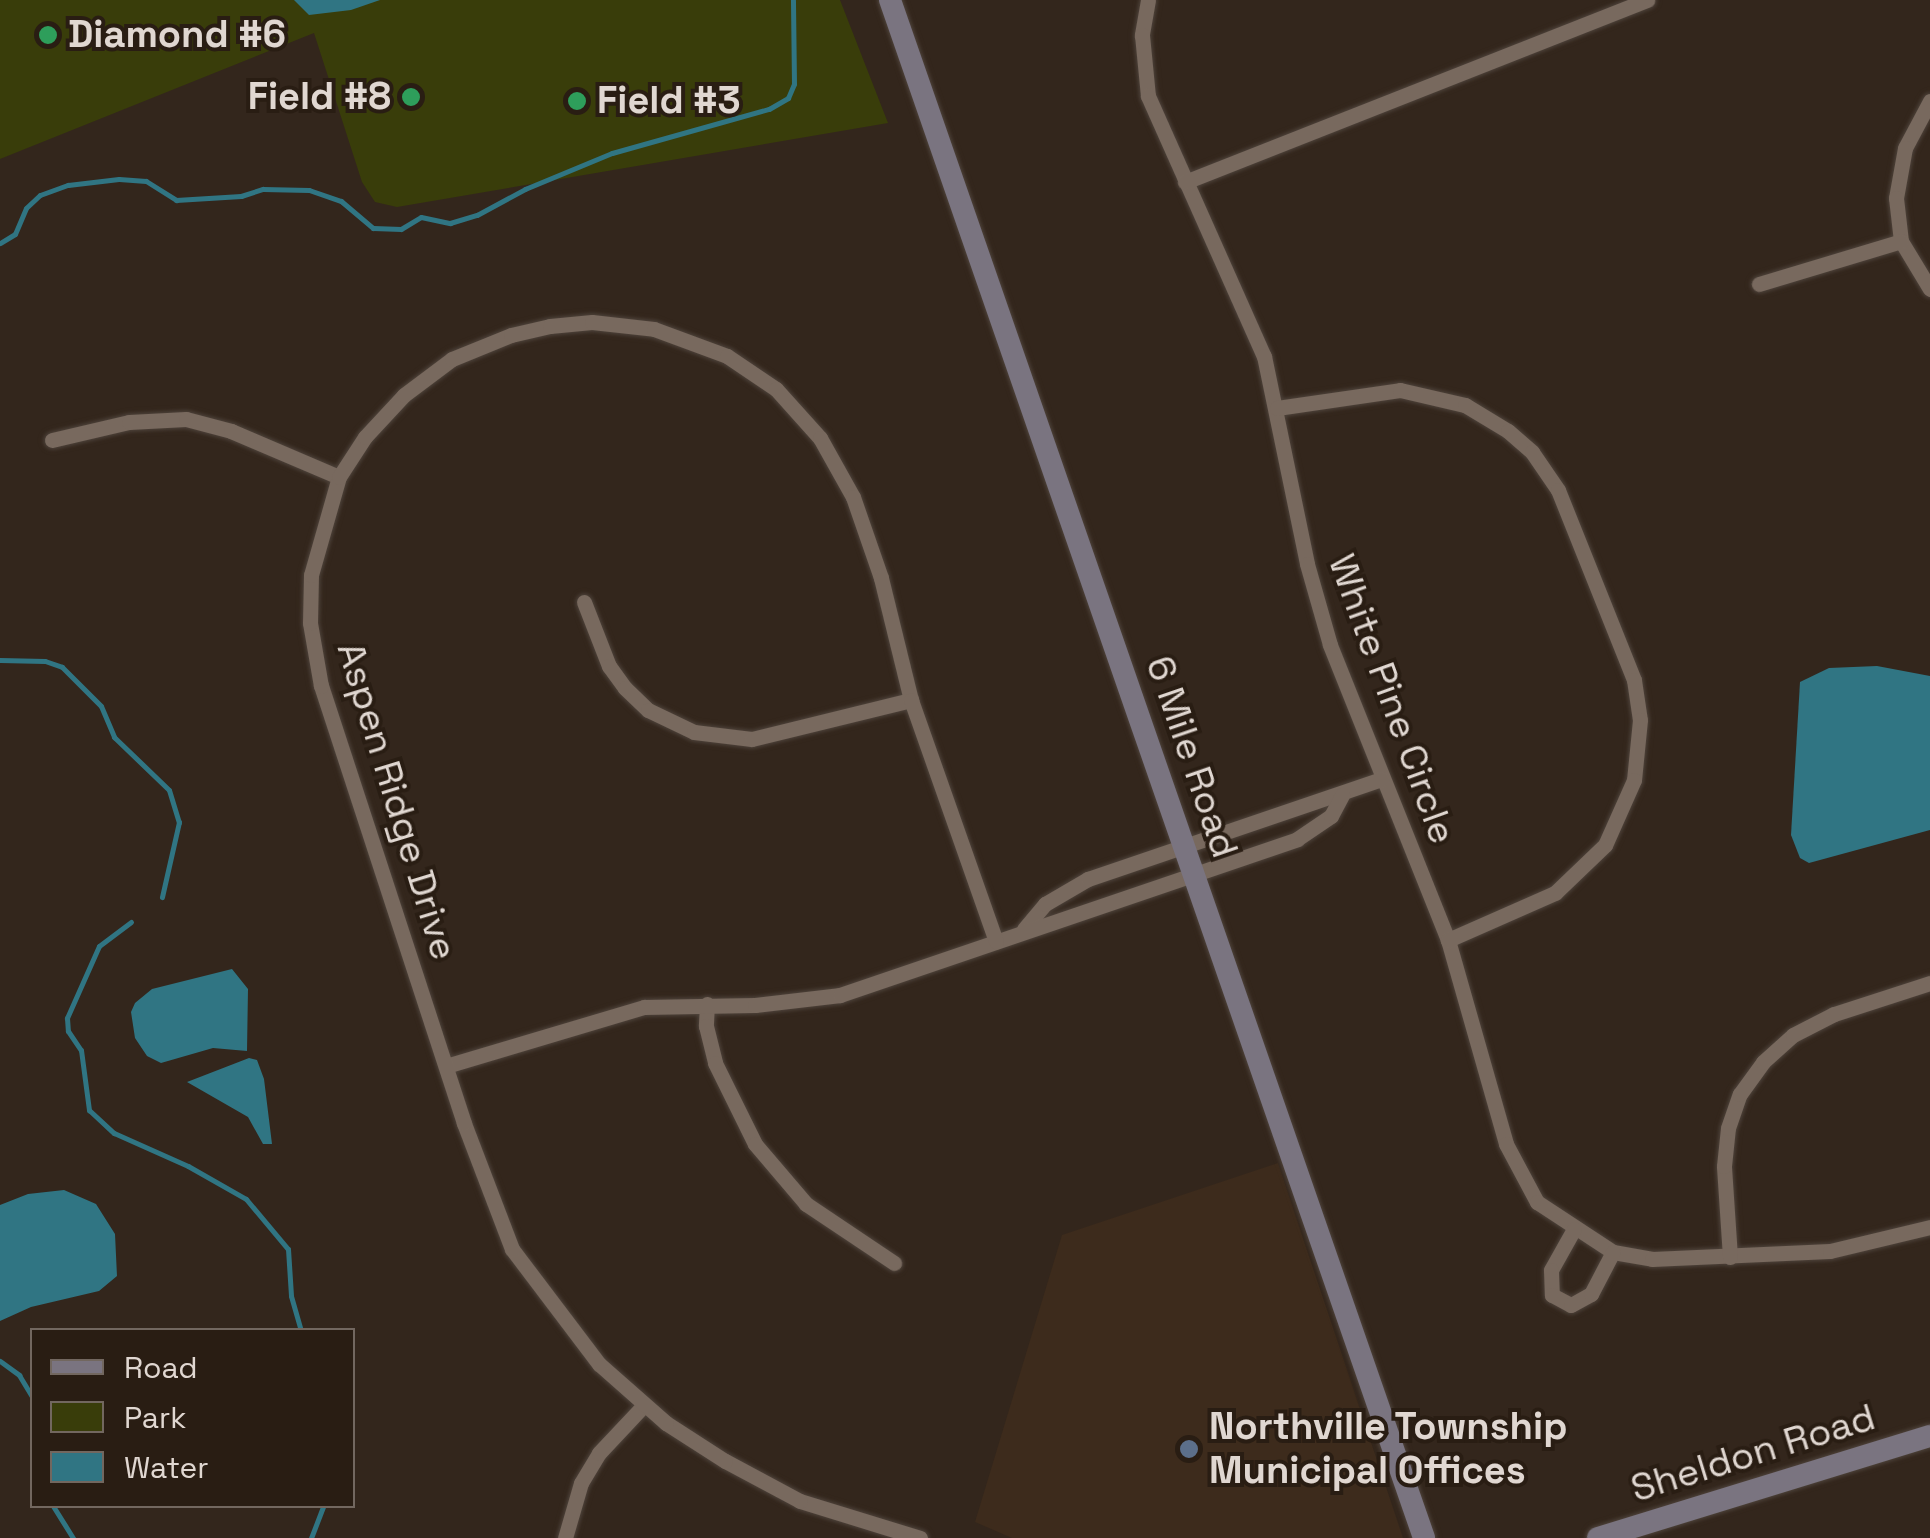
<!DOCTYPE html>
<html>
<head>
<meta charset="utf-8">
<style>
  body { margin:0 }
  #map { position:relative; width:1930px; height:1538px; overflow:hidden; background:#33261c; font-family:"Space Grotesk",sans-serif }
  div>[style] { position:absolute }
  .built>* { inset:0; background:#3d2b1c }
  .green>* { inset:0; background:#393d0a }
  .water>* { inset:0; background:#307583 }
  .stream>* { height:5px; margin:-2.5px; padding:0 2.5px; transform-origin:2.5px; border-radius:2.5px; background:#307583 }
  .roads { filter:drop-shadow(0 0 2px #4e433b) drop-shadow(0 0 2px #4e433b) }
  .street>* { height:15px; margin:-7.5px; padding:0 7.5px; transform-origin:7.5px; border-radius:7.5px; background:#78695e }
  .secondary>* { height:22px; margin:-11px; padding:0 11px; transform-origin:11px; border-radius:11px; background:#7a7480 }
  .dots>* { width:28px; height:28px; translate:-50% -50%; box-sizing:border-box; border:5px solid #291d13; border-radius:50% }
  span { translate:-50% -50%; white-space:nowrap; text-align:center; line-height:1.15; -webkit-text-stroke:8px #291d13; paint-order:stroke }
  .poi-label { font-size:38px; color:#e0d7d1; font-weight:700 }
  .left { translate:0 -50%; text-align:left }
  .right { translate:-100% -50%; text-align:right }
  .street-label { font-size:38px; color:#e0d7d1 }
  .legend { position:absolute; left:30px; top:1328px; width:325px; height:180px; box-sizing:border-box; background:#291d13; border:2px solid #72675f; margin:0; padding:12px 18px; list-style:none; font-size:30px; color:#e0d7d1 }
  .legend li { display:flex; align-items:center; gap:20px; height:50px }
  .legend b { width:50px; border:2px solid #72675f }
</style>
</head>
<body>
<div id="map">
  <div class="built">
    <div style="clip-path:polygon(1278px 1163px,1403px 1538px,1012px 1538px,975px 1522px,1062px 1235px)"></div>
  </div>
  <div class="green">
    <div style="clip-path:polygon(0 0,840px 0,888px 123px,397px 207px,375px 202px,362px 182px,314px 33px,0 159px)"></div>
  </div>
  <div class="water">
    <div style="clip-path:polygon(294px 0,380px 0,351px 10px,309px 15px)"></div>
    <div style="clip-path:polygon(1877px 666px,1930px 676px,1930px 830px,1809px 863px,1800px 858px,1791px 835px,1800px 682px,1829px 668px)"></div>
    <div style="clip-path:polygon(232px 969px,248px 989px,247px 1051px,213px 1048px,161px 1063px,147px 1056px,135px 1038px,131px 1012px,135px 1003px,152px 989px)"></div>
    <div style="clip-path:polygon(249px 1058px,257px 1060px,264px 1079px,272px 1144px,263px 1144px,248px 1117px,187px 1082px)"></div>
    <div style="clip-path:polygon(64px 1190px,96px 1204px,115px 1234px,117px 1276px,99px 1291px,31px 1307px,0 1321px,0 1205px,28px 1194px)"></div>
  </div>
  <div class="stream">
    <div style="left:0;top:243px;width:17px;rotate:-31deg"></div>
    <div style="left:15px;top:234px;width:28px;rotate:-67deg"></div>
    <div style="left:26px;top:208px;width:19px;rotate:-43deg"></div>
    <div style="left:40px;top:195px;width:30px;rotate:-20deg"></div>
    <div style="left:68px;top:185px;width:51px;rotate:-6.7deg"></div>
    <div style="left:119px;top:179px;width:27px;rotate:4deg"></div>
    <div style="left:146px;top:181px;width:36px;rotate:32deg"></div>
    <div style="left:176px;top:200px;width:65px;rotate:-3.5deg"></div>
    <div style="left:241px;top:196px;width:23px;rotate:-18deg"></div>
    <div style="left:263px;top:189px;width:46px;rotate:1.2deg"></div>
    <div style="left:309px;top:190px;width:34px;rotate:19deg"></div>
    <div style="left:341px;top:201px;width:42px;rotate:40.2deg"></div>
    <div style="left:373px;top:228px;width:28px;rotate:2deg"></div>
    <div style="left:401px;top:229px;width:23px;rotate:-31deg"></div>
    <div style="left:421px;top:217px;width:30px;rotate:12deg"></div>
    <div style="left:450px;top:223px;width:28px;rotate:-17deg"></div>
    <div style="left:477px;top:215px;width:55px;rotate:-28.4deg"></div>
    <div style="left:525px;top:189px;width:94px;rotate:-22.5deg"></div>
    <div style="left:612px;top:153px;width:163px;rotate:-15.7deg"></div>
    <div style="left:769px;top:109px;width:22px;rotate:-30deg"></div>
    <div style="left:788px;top:98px;width:15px;rotate:-67deg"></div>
    <div style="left:794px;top:84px;width:84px;rotate:-90.7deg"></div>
    <div style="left:0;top:660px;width:45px;rotate:1.3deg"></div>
    <div style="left:45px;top:661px;width:18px;rotate:19deg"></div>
    <div style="left:62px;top:667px;width:55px;rotate:45deg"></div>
    <div style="left:101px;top:706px;width:34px;rotate:67deg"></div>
    <div style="left:114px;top:737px;width:76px;rotate:43.9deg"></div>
    <div style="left:169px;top:790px;width:34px;rotate:73deg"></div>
    <div style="left:179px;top:822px;width:77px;rotate:102.8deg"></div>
    <div style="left:131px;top:922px;width:40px;rotate:143deg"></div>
    <div style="left:99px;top:946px;width:79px;rotate:114deg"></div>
    <div style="left:67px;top:1018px;width:13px;rotate:86deg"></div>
    <div style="left:68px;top:1031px;width:23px;rotate:56deg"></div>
    <div style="left:81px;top:1050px;width:61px;rotate:82.4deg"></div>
    <div style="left:89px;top:1110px;width:34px;rotate:43deg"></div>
    <div style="left:114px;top:1133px;width:81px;rotate:24deg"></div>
    <div style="left:188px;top:1166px;width:67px;rotate:29.6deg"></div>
    <div style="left:246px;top:1199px;width:65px;rotate:50deg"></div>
    <div style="left:288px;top:1249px;width:47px;rotate:86.3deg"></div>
    <div style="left:291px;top:1296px;width:35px;rotate:74deg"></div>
    <div style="left:0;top:1361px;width:24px;rotate:36deg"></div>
    <div style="left:19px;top:1375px;width:26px;rotate:59deg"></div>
    <div style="left:32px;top:1444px;width:24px;rotate:90deg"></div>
    <div style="left:53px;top:1506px;width:38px;rotate:58deg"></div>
    <div style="left:311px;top:1538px;width:34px;rotate:-69deg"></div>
  </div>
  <div class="roads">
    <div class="street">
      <div style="left:1148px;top:0;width:36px;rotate:100deg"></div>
      <div style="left:1142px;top:35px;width:61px;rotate:84.4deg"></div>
      <div style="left:1148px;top:96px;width:285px;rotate:66deg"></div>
      <div style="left:1264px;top:356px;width:212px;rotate:78.3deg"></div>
      <div style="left:1307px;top:564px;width:84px;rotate:74.1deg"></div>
      <div style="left:1330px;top:645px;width:318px;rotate:68.2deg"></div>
      <div style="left:1448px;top:940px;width:212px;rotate:74.1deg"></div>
      <div style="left:1506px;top:1144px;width:66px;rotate:61.9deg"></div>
      <div style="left:1537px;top:1202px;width:91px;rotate:33.3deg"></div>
      <div style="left:1613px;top:1252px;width:40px;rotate:10deg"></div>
      <div style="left:1652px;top:1259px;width:178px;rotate:-2.6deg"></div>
      <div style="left:1830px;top:1251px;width:103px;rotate:-13.5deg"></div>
      <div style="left:1930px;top:101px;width:53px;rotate:118deg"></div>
      <div style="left:1905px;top:148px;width:51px;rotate:100.2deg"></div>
      <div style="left:1896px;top:198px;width:43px;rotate:83.4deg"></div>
      <div style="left:1901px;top:241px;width:56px;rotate:58.9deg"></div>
      <div style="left:1185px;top:182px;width:497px;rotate:-21.5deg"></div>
      <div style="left:1759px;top:284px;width:148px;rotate:-16.8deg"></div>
      <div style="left:1277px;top:408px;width:124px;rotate:-8.3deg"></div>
      <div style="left:1400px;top:390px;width:67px;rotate:13deg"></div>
      <div style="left:1465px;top:405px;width:50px;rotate:31.2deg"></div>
      <div style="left:1508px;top:431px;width:32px;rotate:41deg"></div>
      <div style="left:1532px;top:452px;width:46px;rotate:55.6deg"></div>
      <div style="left:1558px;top:490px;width:205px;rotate:68.2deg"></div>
      <div style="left:1634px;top:680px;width:40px;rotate:81.5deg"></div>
      <div style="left:1640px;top:720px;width:60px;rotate:95.7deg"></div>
      <div style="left:1634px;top:780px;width:71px;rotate:114deg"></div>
      <div style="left:1605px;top:845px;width:69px;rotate:136.2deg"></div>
      <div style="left:1555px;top:893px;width:117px;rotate:156.3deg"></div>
      <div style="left:52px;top:440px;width:79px;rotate:-13.2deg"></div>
      <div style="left:129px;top:422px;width:57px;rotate:-3deg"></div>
      <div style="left:186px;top:419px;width:47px;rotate:14.9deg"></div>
      <div style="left:231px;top:431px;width:117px;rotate:23.1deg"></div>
      <div style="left:584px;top:602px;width:69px;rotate:68.7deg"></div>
      <div style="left:609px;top:666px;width:27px;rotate:54deg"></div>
      <div style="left:625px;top:688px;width:32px;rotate:44deg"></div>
      <div style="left:648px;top:710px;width:51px;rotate:25.6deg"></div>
      <div style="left:694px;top:732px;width:58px;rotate:6.9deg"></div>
      <div style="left:752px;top:739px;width:164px;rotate:-13.8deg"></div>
      <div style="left:1024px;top:929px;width:33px;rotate:-50deg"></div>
      <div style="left:1045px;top:904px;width:50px;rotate:-30.2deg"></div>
      <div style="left:1088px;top:879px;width:310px;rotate:-18.8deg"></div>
      <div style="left:707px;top:1004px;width:22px;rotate:93deg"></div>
      <div style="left:706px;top:1026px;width:38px;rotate:76deg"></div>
      <div style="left:715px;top:1063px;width:90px;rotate:63.7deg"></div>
      <div style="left:755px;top:1144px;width:79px;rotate:49.6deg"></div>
      <div style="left:806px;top:1204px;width:106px;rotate:33.8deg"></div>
      <div style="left:446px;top:1066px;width:207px;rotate:-16.6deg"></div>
      <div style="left:644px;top:1007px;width:111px;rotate:-1deg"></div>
      <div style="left:755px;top:1005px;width:86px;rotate:-6.7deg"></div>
      <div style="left:840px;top:995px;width:483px;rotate:-18.8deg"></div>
      <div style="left:1297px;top:839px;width:41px;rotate:-34.1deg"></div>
      <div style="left:1331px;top:816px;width:24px;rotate:-62deg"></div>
      <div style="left:1574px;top:1229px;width:47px;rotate:119.3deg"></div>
      <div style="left:1551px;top:1270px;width:25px;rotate:88deg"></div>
      <div style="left:1552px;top:1295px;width:21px;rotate:28deg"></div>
      <div style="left:1571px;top:1305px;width:23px;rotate:-29deg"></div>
      <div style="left:1591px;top:1294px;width:47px;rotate:-62.4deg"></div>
      <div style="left:1730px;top:1257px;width:91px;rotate:-93.8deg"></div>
      <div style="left:1724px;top:1166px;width:38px;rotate:-84deg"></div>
      <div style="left:1728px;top:1128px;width:36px;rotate:-71deg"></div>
      <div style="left:1740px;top:1094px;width:39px;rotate:-54deg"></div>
      <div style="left:1763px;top:1062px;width:40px;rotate:-42deg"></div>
      <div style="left:1793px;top:1035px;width:46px;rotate:-27.1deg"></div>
      <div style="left:1834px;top:1014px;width:101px;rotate:-17.9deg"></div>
      <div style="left:565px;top:1538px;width:57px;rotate:-73.8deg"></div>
      <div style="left:581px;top:1483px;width:35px;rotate:-59deg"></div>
      <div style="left:599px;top:1453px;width:66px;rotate:-46.8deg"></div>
      <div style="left:920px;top:1538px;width:126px;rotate:-162.9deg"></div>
      <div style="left:800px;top:1501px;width:85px;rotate:-151.9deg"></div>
      <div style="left:725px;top:1461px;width:70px;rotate:-147.2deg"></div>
      <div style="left:666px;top:1423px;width:89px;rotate:-138.6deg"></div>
      <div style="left:599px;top:1364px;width:144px;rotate:-127.1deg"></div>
      <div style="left:512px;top:1249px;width:135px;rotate:-110.9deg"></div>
      <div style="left:464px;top:1123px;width:460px;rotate:-108.1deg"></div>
      <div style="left:321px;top:686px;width:64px;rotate:-99.9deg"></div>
      <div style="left:310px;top:623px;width:48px;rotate:-88.8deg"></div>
      <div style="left:311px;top:575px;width:102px;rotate:-74.1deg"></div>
      <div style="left:339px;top:477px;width:48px;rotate:-57deg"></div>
      <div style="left:365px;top:437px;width:57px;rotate:-47.1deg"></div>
      <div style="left:404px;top:395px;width:60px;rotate:-36.9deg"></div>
      <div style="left:452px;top:359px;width:64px;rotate:-22.1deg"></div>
      <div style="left:511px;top:335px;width:40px;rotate:-13deg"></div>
      <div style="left:550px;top:326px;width:42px;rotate:-5.4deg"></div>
      <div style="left:592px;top:322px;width:62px;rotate:6.4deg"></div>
      <div style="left:654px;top:329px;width:78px;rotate:20.3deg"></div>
      <div style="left:727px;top:356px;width:59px;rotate:34deg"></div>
      <div style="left:776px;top:389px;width:66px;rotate:48.1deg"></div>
      <div style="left:820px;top:438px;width:68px;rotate:60.8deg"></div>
      <div style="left:853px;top:497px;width:86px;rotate:70.9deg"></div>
      <div style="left:881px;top:578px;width:126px;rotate:76.2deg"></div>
      <div style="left:911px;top:700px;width:256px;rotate:70.6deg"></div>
    </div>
    <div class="secondary">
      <div style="left:890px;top:0;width:1628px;rotate:70.85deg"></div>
      <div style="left:1598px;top:1538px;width:347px;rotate:-17.1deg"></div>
    </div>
  </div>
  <div class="dots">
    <div style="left:48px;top:35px;background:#2e9e5b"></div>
    <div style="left:411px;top:97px;background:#2e9e5b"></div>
    <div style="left:577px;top:101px;background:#2e9e5b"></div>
    <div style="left:1189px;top:1449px;background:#5c6f8a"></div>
  </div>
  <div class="poi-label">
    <span class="left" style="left:68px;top:35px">Diamond #6</span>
    <span class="right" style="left:391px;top:97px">Field #8</span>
    <span class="left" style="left:597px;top:101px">Field #3</span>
    <span class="left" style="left:1209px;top:1449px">Northville Township<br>Municipal Offices</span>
  </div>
  <div class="street-label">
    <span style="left:1392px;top:699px;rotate:70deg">White Pine Circle</span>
    <span style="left:1192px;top:757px;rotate:71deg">6 Mile Road</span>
    <span style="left:397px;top:801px;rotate:73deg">Aspen Ridge Drive</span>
    <span style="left:1753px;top:1453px;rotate:-17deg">Sheldon Road</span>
  </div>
  <ul class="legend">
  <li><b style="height:12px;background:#7a7480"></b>Road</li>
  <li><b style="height:28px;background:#393d0a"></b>Park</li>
  <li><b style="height:28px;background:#307583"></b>Water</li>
  </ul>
</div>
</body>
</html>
